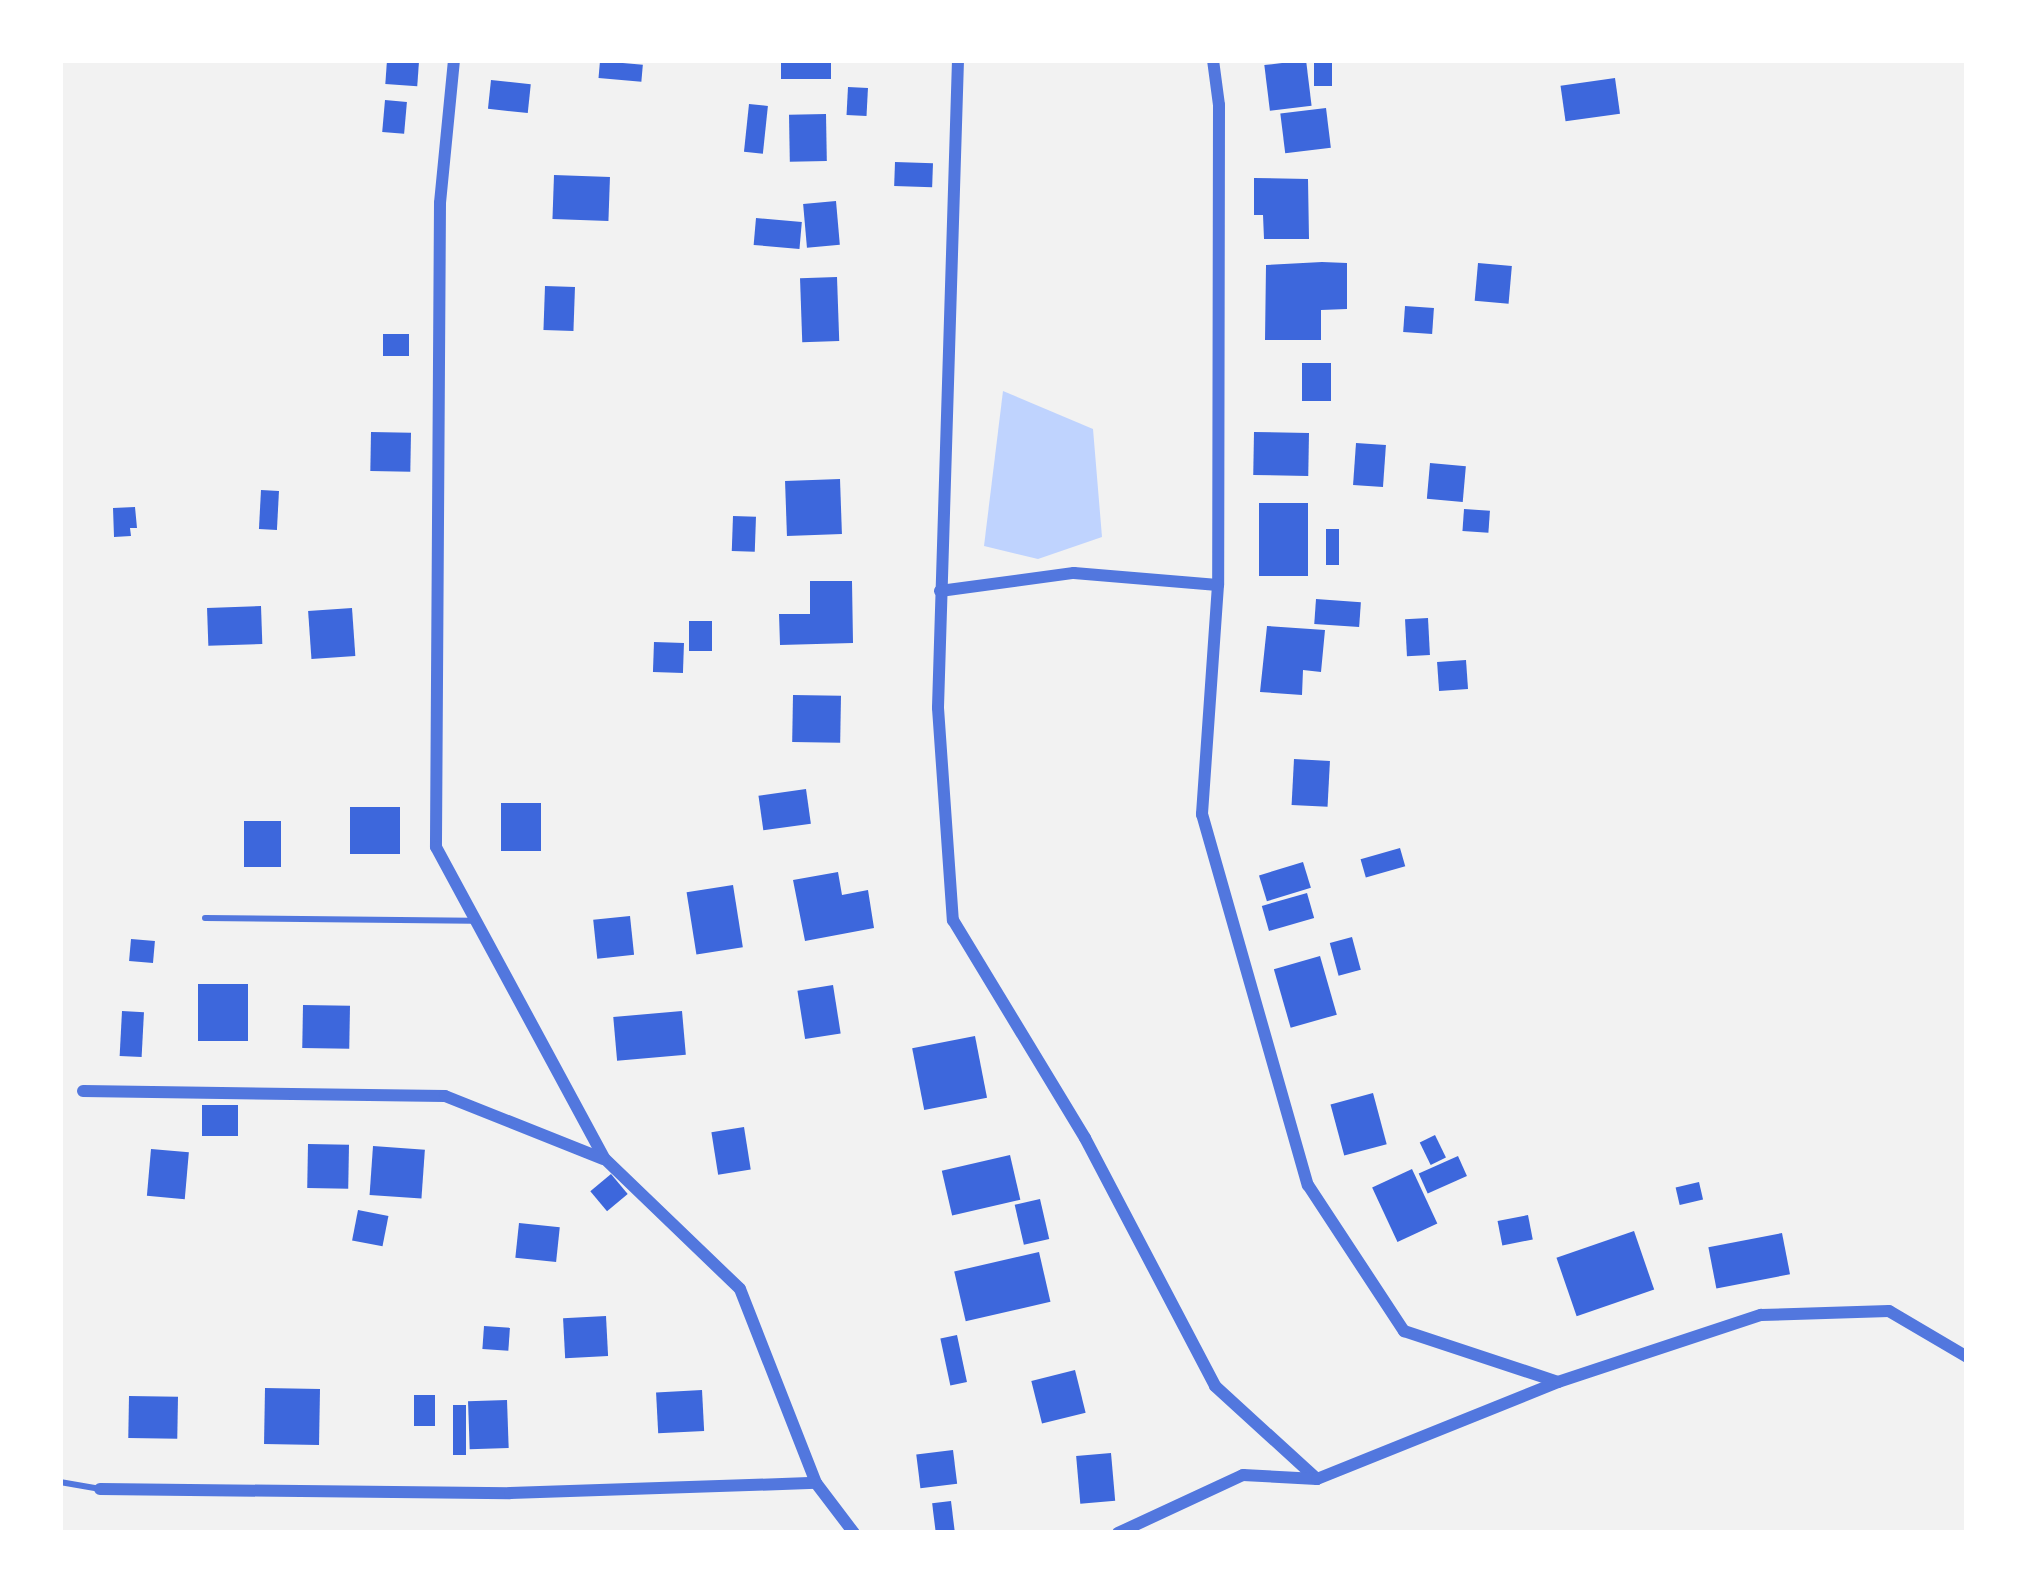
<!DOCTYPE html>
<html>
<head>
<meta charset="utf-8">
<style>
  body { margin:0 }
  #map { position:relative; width:2027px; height:1593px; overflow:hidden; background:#f2f2f2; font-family:Arial,sans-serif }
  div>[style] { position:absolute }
  .water>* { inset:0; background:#bfd3fe }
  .building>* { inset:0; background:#3d67dc; transform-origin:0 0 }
  .service>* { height:6px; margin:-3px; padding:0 3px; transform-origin:3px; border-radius:3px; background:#5277de }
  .minor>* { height:12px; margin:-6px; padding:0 6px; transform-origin:6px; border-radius:6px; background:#5277de }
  span { translate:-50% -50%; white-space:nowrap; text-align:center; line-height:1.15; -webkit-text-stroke:12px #fff; paint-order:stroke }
  .frame { position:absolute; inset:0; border:63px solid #fff; pointer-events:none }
</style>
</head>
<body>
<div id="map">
  <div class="water">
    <div style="clip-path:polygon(1003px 391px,1093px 429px,1102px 537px,1038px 559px,984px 546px)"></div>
  </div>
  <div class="building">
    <div style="left:387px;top:60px;width:32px;height:24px;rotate:4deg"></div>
    <div style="left:781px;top:60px;width:50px;height:19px"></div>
    <div style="left:1306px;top:60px;width:46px;height:42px;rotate:83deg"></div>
    <div style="left:1314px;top:60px;width:18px;height:26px"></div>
    <div style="left:600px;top:61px;width:43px;height:17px;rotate:5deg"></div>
    <div style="left:1615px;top:78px;width:36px;height:55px;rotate:82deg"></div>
    <div style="left:491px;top:80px;width:40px;height:29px;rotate:6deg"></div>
    <div style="left:848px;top:87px;width:20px;height:28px;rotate:3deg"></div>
    <div style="left:385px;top:100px;width:22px;height:32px;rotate:5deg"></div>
    <div style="left:749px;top:104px;width:19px;height:48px;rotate:6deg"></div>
    <div style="left:1326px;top:108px;width:40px;height:46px;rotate:83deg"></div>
    <div style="left:826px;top:114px;width:47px;height:37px;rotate:89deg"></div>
    <div style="left:895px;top:162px;width:38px;height:24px;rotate:2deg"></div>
    <div style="left:554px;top:175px;width:56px;height:44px;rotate:2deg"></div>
    <div style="clip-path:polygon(1254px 178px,1308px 179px,1309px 239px,1264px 239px,1263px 215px,1254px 215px)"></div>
    <div style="left:836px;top:201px;width:44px;height:33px;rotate:85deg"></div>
    <div style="left:756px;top:218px;width:46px;height:27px;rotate:5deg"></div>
    <div style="clip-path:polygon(1322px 262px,1347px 263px,1347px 309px,1321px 310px,1321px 340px,1265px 340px,1266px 265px)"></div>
    <div style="left:1478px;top:263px;width:34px;height:38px;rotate:5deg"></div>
    <div style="left:837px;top:277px;width:64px;height:37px;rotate:88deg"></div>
    <div style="left:545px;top:286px;width:30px;height:44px;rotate:2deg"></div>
    <div style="left:1405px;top:306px;width:29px;height:26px;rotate:4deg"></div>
    <div style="left:383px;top:334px;width:26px;height:22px"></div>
    <div style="left:1302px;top:363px;width:29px;height:38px"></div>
    <div style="left:371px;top:432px;width:40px;height:39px;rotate:1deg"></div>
    <div style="left:1254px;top:432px;width:55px;height:43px;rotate:1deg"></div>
    <div style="left:1356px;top:443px;width:30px;height:42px;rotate:4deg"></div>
    <div style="left:1430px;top:463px;width:36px;height:36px;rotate:5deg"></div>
    <div style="left:840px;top:479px;width:55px;height:55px;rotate:88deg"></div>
    <div style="left:261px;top:490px;width:18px;height:39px;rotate:3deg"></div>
    <div style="left:1259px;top:503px;width:49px;height:73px"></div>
    <div style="clip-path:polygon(135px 507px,137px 528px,130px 528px,131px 536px,114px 537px,113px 508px)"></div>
    <div style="left:1464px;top:509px;width:26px;height:22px;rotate:4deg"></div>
    <div style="left:733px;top:516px;width:23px;height:35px;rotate:2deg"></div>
    <div style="left:1326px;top:529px;width:13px;height:36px"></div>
    <div style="clip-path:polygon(810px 581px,852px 581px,853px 643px,780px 645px,779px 614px,810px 614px)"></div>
    <div style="left:1316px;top:599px;width:45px;height:25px;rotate:4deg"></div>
    <div style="left:261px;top:606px;width:38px;height:54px;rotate:88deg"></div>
    <div style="left:352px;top:608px;width:48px;height:44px;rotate:86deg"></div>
    <div style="left:1428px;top:618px;width:37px;height:23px;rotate:87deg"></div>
    <div style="left:689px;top:621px;width:23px;height:30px"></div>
    <div style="clip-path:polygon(1267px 626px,1325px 630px,1321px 672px,1303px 670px,1302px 695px,1260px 692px)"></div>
    <div style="left:654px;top:642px;width:30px;height:30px;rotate:2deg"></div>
    <div style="left:1466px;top:660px;width:29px;height:29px;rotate:86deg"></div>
    <div style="left:793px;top:695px;width:48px;height:47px;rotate:1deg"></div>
    <div style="left:1294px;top:759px;width:36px;height:46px;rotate:3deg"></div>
    <div style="left:806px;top:789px;width:35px;height:48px;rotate:82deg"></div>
    <div style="left:501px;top:803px;width:40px;height:48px"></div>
    <div style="left:350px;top:807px;width:50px;height:47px"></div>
    <div style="left:244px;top:821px;width:37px;height:46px"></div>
    <div style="left:1400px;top:848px;width:19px;height:41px;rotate:74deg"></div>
    <div style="left:1303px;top:862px;width:27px;height:46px;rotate:73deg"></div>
    <div style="clip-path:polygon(838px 872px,842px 895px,868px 890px,874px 928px,805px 941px,793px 880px)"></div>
    <div style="left:733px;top:885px;width:63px;height:47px;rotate:81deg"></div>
    <div style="left:1307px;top:893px;width:26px;height:47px;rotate:74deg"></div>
    <div style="left:630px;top:916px;width:39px;height:37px;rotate:84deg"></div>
    <div style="left:1352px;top:937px;width:34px;height:23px;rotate:75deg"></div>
    <div style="left:131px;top:939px;width:24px;height:22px;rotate:5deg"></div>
    <div style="left:1320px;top:956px;width:61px;height:48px;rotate:74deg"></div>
    <div style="left:198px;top:984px;width:50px;height:57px"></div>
    <div style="left:833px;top:985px;width:49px;height:36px;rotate:81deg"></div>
    <div style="left:303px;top:1005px;width:47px;height:43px;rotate:1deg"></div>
    <div style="left:122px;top:1011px;width:22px;height:45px;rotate:3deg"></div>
    <div style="left:682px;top:1011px;width:44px;height:69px;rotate:85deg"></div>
    <div style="left:975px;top:1036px;width:63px;height:64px;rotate:79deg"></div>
    <div style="left:1373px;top:1093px;width:53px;height:44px;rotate:75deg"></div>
    <div style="left:202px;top:1105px;width:36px;height:31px"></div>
    <div style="left:744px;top:1127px;width:43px;height:33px;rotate:81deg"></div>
    <div style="left:1435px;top:1135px;width:25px;height:17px;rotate:64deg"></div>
    <div style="left:308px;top:1144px;width:41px;height:44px;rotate:1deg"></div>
    <div style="left:373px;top:1146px;width:52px;height:49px;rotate:4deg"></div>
    <div style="left:151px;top:1149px;width:38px;height:47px;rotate:5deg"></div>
    <div style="left:1010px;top:1155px;width:46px;height:70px;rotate:77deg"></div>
    <div style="left:1458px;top:1156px;width:22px;height:43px;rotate:66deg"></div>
    <div style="left:1412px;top:1169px;width:60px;height:44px;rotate:65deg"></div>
    <div style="left:611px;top:1174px;width:26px;height:27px;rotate:50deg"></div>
    <div style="left:1699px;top:1182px;width:18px;height:24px;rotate:77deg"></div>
    <div style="left:1040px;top:1199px;width:41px;height:26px;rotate:77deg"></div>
    <div style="left:358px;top:1210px;width:31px;height:31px;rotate:11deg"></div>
    <div style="left:1528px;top:1215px;width:25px;height:31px;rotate:79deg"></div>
    <div style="left:519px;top:1223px;width:41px;height:35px;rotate:6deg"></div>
    <div style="left:1634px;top:1231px;width:62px;height:82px;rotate:71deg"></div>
    <div style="left:1782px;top:1233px;width:42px;height:75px;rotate:79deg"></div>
    <div style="left:1039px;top:1252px;width:51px;height:87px;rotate:77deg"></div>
    <div style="left:606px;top:1316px;width:40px;height:43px;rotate:87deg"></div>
    <div style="left:484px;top:1326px;width:26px;height:23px;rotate:4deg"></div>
    <div style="left:957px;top:1335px;width:48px;height:17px;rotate:78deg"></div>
    <div style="left:1075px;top:1370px;width:44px;height:45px;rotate:76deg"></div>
    <div style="left:320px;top:1389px;width:56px;height:55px;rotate:91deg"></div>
    <div style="left:702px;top:1390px;width:41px;height:46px;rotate:87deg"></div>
    <div style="left:414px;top:1395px;width:21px;height:31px"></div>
    <div style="left:129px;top:1396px;width:49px;height:42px;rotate:1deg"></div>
    <div style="left:507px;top:1400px;width:48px;height:39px;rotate:88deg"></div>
    <div style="left:453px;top:1405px;width:13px;height:50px"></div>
    <div style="left:953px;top:1450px;width:34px;height:37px;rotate:83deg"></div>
    <div style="left:1111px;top:1453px;width:48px;height:35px;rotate:85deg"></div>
    <div style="left:951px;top:1501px;width:32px;height:19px;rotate:83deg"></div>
  </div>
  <div class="service">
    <div style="left:205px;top:918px;width:267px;rotate:0.6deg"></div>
    <div style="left:60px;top:1482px;width:41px;rotate:9.9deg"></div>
  </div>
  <div class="minor">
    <div style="left:454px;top:60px;width:144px;rotate:95.6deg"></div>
    <div style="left:440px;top:203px;width:644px;rotate:90.36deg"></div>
    <div style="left:436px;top:847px;width:355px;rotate:61.6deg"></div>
    <div style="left:605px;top:1159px;width:187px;rotate:43.9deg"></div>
    <div style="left:740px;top:1289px;width:208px;rotate:68.6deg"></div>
    <div style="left:816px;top:1483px;width:63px;rotate:52.8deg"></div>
    <div style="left:958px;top:60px;width:648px;rotate:91.77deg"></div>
    <div style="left:938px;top:708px;width:213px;rotate:86deg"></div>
    <div style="left:953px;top:920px;width:255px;rotate:58.8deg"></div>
    <div style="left:1085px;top:1138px;width:280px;rotate:62.3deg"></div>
    <div style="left:1215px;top:1386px;width:138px;rotate:42.4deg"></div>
    <div style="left:1213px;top:60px;width:45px;rotate:82.4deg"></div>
    <div style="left:1219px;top:105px;width:480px;rotate:90.1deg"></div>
    <div style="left:1218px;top:585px;width:230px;rotate:94deg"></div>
    <div style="left:1202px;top:814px;width:386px;rotate:74.1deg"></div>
    <div style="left:1308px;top:1185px;width:175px;rotate:56.7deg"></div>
    <div style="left:1404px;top:1331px;width:162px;rotate:18.3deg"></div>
    <div style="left:940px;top:591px;width:135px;rotate:-7.7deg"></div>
    <div style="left:1074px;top:573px;width:144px;rotate:4.8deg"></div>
    <div style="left:83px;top:1091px;width:362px;rotate:0.8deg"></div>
    <div style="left:445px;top:1096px;width:170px;rotate:21.7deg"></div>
    <div style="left:100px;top:1489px;width:410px;rotate:0.6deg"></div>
    <div style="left:510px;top:1493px;width:306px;rotate:-1.9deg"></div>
    <div style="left:1118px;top:1533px;width:138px;rotate:-24.9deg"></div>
    <div style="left:1243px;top:1475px;width:74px;rotate:3.1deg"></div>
    <div style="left:1317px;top:1479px;width:260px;rotate:-21.9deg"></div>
    <div style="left:1558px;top:1382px;width:214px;rotate:-18.3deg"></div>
    <div style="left:1761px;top:1315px;width:128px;rotate:-1.8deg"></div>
    <div style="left:1889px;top:1311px;width:91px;rotate:30.5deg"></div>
  </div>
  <div class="frame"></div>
</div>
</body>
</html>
